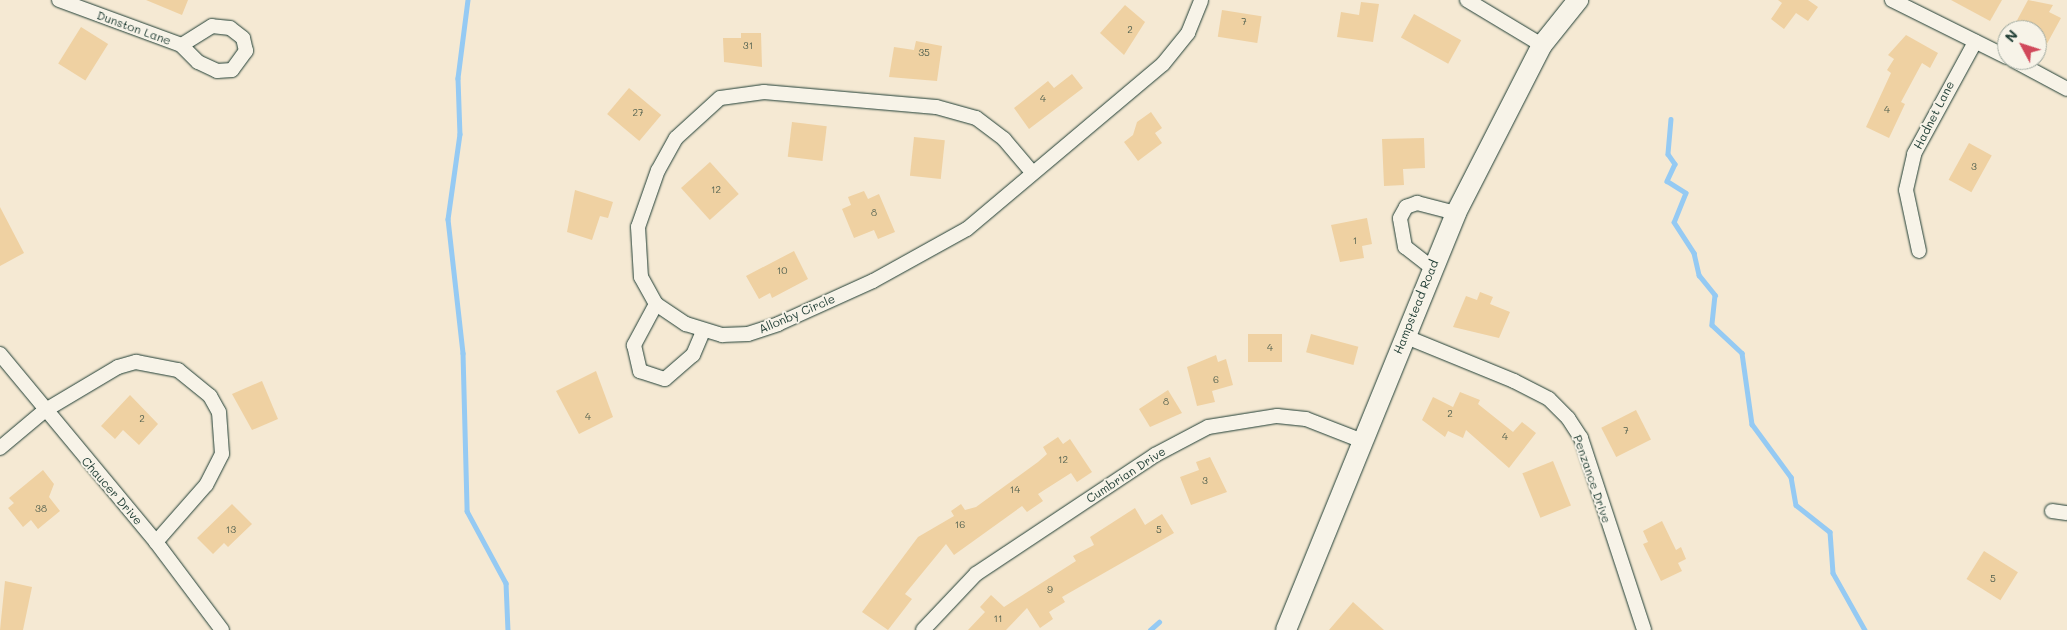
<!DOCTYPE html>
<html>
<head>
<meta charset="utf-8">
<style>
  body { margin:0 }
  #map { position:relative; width:2067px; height:630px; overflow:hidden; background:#f5e9d3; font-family:Mali,sans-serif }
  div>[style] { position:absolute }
  .stream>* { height:4.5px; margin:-2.25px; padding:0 2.25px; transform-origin:2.25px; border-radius:2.25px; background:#95caf3 }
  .building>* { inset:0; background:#efd1a2; transform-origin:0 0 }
  .roads { filter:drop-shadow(0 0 1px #1f3d34) drop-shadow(0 0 1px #1f3d34) }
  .street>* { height:14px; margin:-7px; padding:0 7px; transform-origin:7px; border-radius:7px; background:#f7f3e8 }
  .secondary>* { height:20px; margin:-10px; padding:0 10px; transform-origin:10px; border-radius:10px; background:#f7f3e8 }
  span { translate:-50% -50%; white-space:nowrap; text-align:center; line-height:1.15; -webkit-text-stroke:4px #f7f3e8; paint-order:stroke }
  .number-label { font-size:10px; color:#536250 }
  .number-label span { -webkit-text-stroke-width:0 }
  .street-label { font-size:12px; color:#1f3d34 }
  .north { position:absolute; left:1997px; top:20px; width:50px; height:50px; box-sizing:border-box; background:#f7f3e8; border:1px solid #a1aaa0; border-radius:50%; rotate:310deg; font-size:14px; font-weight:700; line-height:20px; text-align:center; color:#1f3d34 }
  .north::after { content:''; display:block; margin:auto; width:18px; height:22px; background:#d1495b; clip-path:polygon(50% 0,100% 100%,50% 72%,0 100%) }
</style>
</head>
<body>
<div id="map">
  <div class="stream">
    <div style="left:468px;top:0;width:79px;rotate:97.3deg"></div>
    <div style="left:458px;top:78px;width:56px;rotate:88deg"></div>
    <div style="left:460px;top:134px;width:86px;rotate:98deg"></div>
    <div style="left:448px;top:219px;width:135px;rotate:83.6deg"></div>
    <div style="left:463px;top:353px;width:158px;rotate:88.5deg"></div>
    <div style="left:467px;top:511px;width:82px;rotate:61.6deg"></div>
    <div style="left:506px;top:583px;width:47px;rotate:87.6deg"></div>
    <div style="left:1671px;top:119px;width:35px;rotate:95deg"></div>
    <div style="left:1668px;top:154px;width:12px;rotate:55deg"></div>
    <div style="left:1675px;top:164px;width:19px;rotate:115deg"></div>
    <div style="left:1667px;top:181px;width:22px;rotate:32deg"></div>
    <div style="left:1686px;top:193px;width:31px;rotate:112deg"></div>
    <div style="left:1674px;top:222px;width:37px;rotate:57deg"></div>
    <div style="left:1694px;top:253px;width:23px;rotate:77deg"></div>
    <div style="left:1699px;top:275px;width:26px;rotate:51deg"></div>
    <div style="left:1715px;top:295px;width:30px;rotate:96deg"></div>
    <div style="left:1712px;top:325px;width:41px;rotate:43deg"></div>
    <div style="left:1742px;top:353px;width:72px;rotate:82deg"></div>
    <div style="left:1752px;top:424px;width:66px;rotate:53.7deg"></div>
    <div style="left:1791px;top:477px;width:28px;rotate:80deg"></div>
    <div style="left:1796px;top:505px;width:43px;rotate:38.5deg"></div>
    <div style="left:1830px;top:532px;width:41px;rotate:85.8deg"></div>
    <div style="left:1833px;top:573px;width:65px;rotate:60.7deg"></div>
    <div style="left:1150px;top:630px;width:12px;rotate:-42deg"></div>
  </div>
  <div class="building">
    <div style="clip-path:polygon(146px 0,188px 0,182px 15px)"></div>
    <div style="clip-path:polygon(1778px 0,1808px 0,1818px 7px,1808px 21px,1796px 13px,1784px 29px,1771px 19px,1782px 3px)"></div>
    <div style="clip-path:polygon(1951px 0,2002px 0,1990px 21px)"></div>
    <div style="clip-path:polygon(2028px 0,2053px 5px,2049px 12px,2061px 18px,2037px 62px,2037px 30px,2015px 24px)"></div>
    <div style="clip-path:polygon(1361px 2px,1379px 4px,1373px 42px,1337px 37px,1341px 12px,1359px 15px)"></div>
    <div style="clip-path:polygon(1125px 5px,1145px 22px,1124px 55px,1100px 33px)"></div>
    <div style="left:1222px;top:10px;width:40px;height:27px;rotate:9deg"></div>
    <div style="left:1414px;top:14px;width:54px;height:27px;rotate:29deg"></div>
    <div style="left:81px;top:27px;width:32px;height:43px;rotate:32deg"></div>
    <div style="clip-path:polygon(741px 33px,761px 33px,762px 67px,724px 62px,723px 38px,741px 38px)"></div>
    <div style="clip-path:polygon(1906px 35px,1938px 53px,1930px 68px,1922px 63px,1901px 102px,1905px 104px,1889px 138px,1866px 127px,1891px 73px,1887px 70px,1894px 59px,1888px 55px)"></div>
    <div style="clip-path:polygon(916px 41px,942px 46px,937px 81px,889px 77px,894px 47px,914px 50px)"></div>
    <div style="clip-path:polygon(1072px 74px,1083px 88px,1029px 129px,1014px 108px,1048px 81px,1054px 88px)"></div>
    <div style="left:629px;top:88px;width:42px;height:34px;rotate:40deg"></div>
    <div style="clip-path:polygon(1151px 112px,1162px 128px,1155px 133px,1162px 143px,1138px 161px,1124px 142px,1133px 135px,1137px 122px)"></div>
    <div style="left:792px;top:122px;width:35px;height:35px;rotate:7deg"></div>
    <div style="left:914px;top:137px;width:31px;height:39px;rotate:6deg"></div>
    <div style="clip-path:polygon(1424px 138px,1425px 168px,1403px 169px,1404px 185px,1384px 186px,1382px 139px)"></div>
    <div style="left:1969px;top:143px;width:26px;height:42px;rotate:29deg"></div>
    <div style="left:710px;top:162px;width:43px;height:39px;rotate:48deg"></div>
    <div style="clip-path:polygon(575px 190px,613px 202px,608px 218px,600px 216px,592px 240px,567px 232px)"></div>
    <div style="clip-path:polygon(864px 191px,868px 199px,879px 194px,895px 232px,878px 239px,874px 230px,854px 238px,842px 209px,851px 205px,848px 197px)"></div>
    <div style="clip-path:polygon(0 207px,24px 253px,0 266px)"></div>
    <div style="clip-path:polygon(1367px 218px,1372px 244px,1362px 246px,1364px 258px,1340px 262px,1331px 225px)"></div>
    <div style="clip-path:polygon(794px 251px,808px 279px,772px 298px,770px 293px,759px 299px,746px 276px)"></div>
    <div style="clip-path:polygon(1480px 292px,1493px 297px,1490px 304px,1510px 312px,1499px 338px,1453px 327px,1466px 296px,1477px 300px)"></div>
    <div style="left:1248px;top:334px;width:34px;height:28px"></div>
    <div style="left:1311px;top:334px;width:49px;height:19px;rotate:15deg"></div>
    <div style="clip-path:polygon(1216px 355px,1218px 362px,1226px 359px,1233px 385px,1212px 391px,1215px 402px,1197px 406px,1187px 367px)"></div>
    <div style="clip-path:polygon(596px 371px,613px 417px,579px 434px,556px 391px)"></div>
    <div style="clip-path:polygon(262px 381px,278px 419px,252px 430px,232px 394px)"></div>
    <div style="clip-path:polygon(1168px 390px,1182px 413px,1150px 427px,1139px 409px)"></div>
    <div style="clip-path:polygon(1460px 392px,1480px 400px,1478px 404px,1513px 432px,1522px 422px,1536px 433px,1509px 468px,1466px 430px,1463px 438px,1448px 431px,1445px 437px,1422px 420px,1433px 397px,1453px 407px)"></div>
    <div style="clip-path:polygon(130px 395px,158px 424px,139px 445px,123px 430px,115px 439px,101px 426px)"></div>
    <div style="left:1636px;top:410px;width:33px;height:39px;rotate:63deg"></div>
    <div style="clip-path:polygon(1058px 437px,1063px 444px,1070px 439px,1092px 472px,1077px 482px,1071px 473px,1038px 494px,1043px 501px,1027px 512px,1022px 506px,954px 555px,946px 544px,905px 594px,912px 599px,888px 630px,862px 612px,918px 537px,954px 516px,951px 511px,961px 504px,965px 510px,976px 507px,1038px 462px,1047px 454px,1043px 447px)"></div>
    <div style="clip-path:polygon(1210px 457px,1227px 492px,1191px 505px,1180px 477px,1199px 470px,1196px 462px)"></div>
    <div style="left:1553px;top:461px;width:48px;height:33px;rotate:68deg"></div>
    <div style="clip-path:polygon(43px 470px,54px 484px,49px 497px,60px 511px,38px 529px,31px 520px,23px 527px,8px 508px,14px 503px,9px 498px)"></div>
    <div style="clip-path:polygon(232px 504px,252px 524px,228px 547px,224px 543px,213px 554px,197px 538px)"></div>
    <div style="clip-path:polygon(1135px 508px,1145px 525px,1162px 514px,1174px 533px,1062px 597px,1065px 602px,1049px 612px,1053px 619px,1040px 628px,1027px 608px,1006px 630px,968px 630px,985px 612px,980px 607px,991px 595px,1004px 607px,1076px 561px,1073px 556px,1094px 545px,1090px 537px)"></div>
    <div style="clip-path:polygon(1662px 521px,1676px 550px,1681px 547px,1686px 559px,1678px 563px,1682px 571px,1661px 581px,1643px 544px,1648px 542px,1643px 531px)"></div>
    <div style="left:1984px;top:551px;width:40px;height:33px;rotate:32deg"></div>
    <div style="clip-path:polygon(5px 581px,32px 587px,23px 630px,0 630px)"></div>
    <div style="clip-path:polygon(1353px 602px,1384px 630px,1329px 630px)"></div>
  </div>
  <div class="roads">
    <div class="street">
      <div style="left:59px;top:0;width:130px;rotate:20.2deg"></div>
      <div style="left:181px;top:45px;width:24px;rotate:45deg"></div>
      <div style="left:198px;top:62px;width:21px;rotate:25deg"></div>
      <div style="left:217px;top:71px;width:15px;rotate:-4deg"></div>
      <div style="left:232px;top:70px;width:24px;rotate:-54deg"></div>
      <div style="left:246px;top:51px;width:13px;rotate:-103deg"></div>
      <div style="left:243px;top:38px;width:16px;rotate:-142deg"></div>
      <div style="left:230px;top:28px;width:18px;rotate:-174deg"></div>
      <div style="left:212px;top:26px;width:36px;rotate:148deg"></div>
      <div style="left:1467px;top:0;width:87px;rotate:31deg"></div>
      <div style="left:1892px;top:0;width:128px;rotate:26.4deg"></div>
      <div style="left:2013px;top:60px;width:61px;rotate:28.2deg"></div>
      <div style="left:1031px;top:171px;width:42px;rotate:-130.2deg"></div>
      <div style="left:1004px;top:139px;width:35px;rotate:-143deg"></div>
      <div style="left:976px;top:118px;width:41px;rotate:-164.6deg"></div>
      <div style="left:936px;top:107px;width:173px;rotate:-175deg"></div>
      <div style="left:764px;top:92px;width:44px;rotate:172.2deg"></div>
      <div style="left:720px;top:98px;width:59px;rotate:137.7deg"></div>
      <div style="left:676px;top:138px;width:37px;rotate:119deg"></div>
      <div style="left:658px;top:170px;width:60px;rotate:109.3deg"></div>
      <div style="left:638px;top:227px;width:50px;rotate:86.6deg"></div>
      <div style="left:641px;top:277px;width:31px;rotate:61deg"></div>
      <div style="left:656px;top:304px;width:36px;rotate:34deg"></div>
      <div style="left:686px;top:324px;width:38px;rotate:17deg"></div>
      <div style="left:722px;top:335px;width:26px;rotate:-2deg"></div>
      <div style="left:748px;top:334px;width:32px;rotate:-18deg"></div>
      <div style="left:778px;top:324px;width:104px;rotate:-24.4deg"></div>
      <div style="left:873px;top:281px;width:107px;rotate:-29deg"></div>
      <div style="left:967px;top:229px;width:256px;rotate:-40.1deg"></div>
      <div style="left:1163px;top:64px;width:40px;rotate:-51deg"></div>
      <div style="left:1188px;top:33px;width:35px;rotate:-68deg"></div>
      <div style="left:1919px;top:251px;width:62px;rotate:-102deg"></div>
      <div style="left:1906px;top:190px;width:37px;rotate:-77deg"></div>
      <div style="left:1914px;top:154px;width:128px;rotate:-61.4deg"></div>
      <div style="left:1431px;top:267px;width:33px;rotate:-142deg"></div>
      <div style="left:1405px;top:247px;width:29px;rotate:-100deg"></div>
      <div style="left:1400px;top:218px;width:13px;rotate:-61deg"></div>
      <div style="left:1406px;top:207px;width:12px;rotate:-20deg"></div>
      <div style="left:1417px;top:203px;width:40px;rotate:14.4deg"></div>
      <div style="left:656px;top:304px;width:47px;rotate:118.2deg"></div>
      <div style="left:634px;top:345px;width:27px;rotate:77deg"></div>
      <div style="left:640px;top:371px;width:26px;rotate:18deg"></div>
      <div style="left:665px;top:379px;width:37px;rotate:-41deg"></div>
      <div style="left:693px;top:355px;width:25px;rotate:-67deg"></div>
      <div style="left:1404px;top:336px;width:119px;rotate:22.2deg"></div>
      <div style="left:1514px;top:381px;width:39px;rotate:27deg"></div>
      <div style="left:1549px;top:399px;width:27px;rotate:45deg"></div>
      <div style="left:1568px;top:418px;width:24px;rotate:57deg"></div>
      <div style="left:1581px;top:438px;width:202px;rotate:71.8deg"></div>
      <div style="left:0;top:354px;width:244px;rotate:50.3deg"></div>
      <div style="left:156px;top:542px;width:110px;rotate:53.1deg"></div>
      <div style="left:0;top:448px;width:57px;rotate:-40.1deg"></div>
      <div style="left:44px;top:411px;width:86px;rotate:-30.7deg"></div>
      <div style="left:118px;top:367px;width:19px;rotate:-16deg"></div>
      <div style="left:136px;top:362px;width:43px;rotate:10.8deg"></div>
      <div style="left:178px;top:370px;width:41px;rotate:39.1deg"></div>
      <div style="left:210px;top:396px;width:18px;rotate:61deg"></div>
      <div style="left:219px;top:412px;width:42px;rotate:85.9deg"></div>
      <div style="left:222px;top:454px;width:35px;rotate:117deg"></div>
      <div style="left:206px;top:485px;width:76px;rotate:131.3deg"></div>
      <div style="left:2052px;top:511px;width:15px;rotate:8deg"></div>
      <div style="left:923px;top:630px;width:77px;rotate:-46.6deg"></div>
      <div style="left:976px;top:574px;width:215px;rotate:-33.6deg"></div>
      <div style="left:1155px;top:455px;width:60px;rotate:-27.8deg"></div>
      <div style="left:1208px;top:427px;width:70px;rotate:-9.1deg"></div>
      <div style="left:1277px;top:416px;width:29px;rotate:6deg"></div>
      <div style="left:1306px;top:419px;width:63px;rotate:21.3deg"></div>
    </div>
    <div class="secondary">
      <div style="left:1286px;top:630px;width:450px;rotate:-67.8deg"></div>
      <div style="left:1456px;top:213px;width:189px;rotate:-62.9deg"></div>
      <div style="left:1542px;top:45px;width:58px;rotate:-51.3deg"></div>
    </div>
  </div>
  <div class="number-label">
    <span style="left:1244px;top:22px">7</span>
    <span style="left:1130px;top:30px">2</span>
    <span style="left:748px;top:46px">31</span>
    <span style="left:924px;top:53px">35</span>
    <span style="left:1043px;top:99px">4</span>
    <span style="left:1887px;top:110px">4</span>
    <span style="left:638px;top:113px">27</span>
    <span style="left:1974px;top:167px">3</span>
    <span style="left:716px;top:190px">12</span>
    <span style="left:874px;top:213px">8</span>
    <span style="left:1355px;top:241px">1</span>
    <span style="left:782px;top:271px">10</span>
    <span style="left:1270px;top:348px">4</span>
    <span style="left:1216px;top:380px">6</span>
    <span style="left:1166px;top:402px">8</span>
    <span style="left:1450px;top:414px">2</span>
    <span style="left:588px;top:417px">4</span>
    <span style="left:142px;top:419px">2</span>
    <span style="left:1626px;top:431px">7</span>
    <span style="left:1505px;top:437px">4</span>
    <span style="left:1063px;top:460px">12</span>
    <span style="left:1205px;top:481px">3</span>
    <span style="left:1015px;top:490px">14</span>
    <span style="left:41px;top:509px">38</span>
    <span style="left:960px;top:525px">16</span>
    <span style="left:231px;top:530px">13</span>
    <span style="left:1159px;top:530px">5</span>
    <span style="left:1993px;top:579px">5</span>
    <span style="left:1050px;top:590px">9</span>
    <span style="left:998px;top:619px">11</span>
  </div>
  <div class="street-label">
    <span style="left:134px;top:28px;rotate:20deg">Dunston Lane</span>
    <span style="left:1934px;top:115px;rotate:-63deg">Hadnet Lane</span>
    <span style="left:1416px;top:307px;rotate:-68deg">Hampstead Road</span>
    <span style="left:797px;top:314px;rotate:-23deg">Allonby Circle</span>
    <span style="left:1126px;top:475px;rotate:-33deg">Cumbrian Drive</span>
    <span style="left:1592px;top:479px;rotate:71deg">Penzance Drive</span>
    <span style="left:112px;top:491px;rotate:49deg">Chaucer Drive</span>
  </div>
  <div class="north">N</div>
</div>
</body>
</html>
